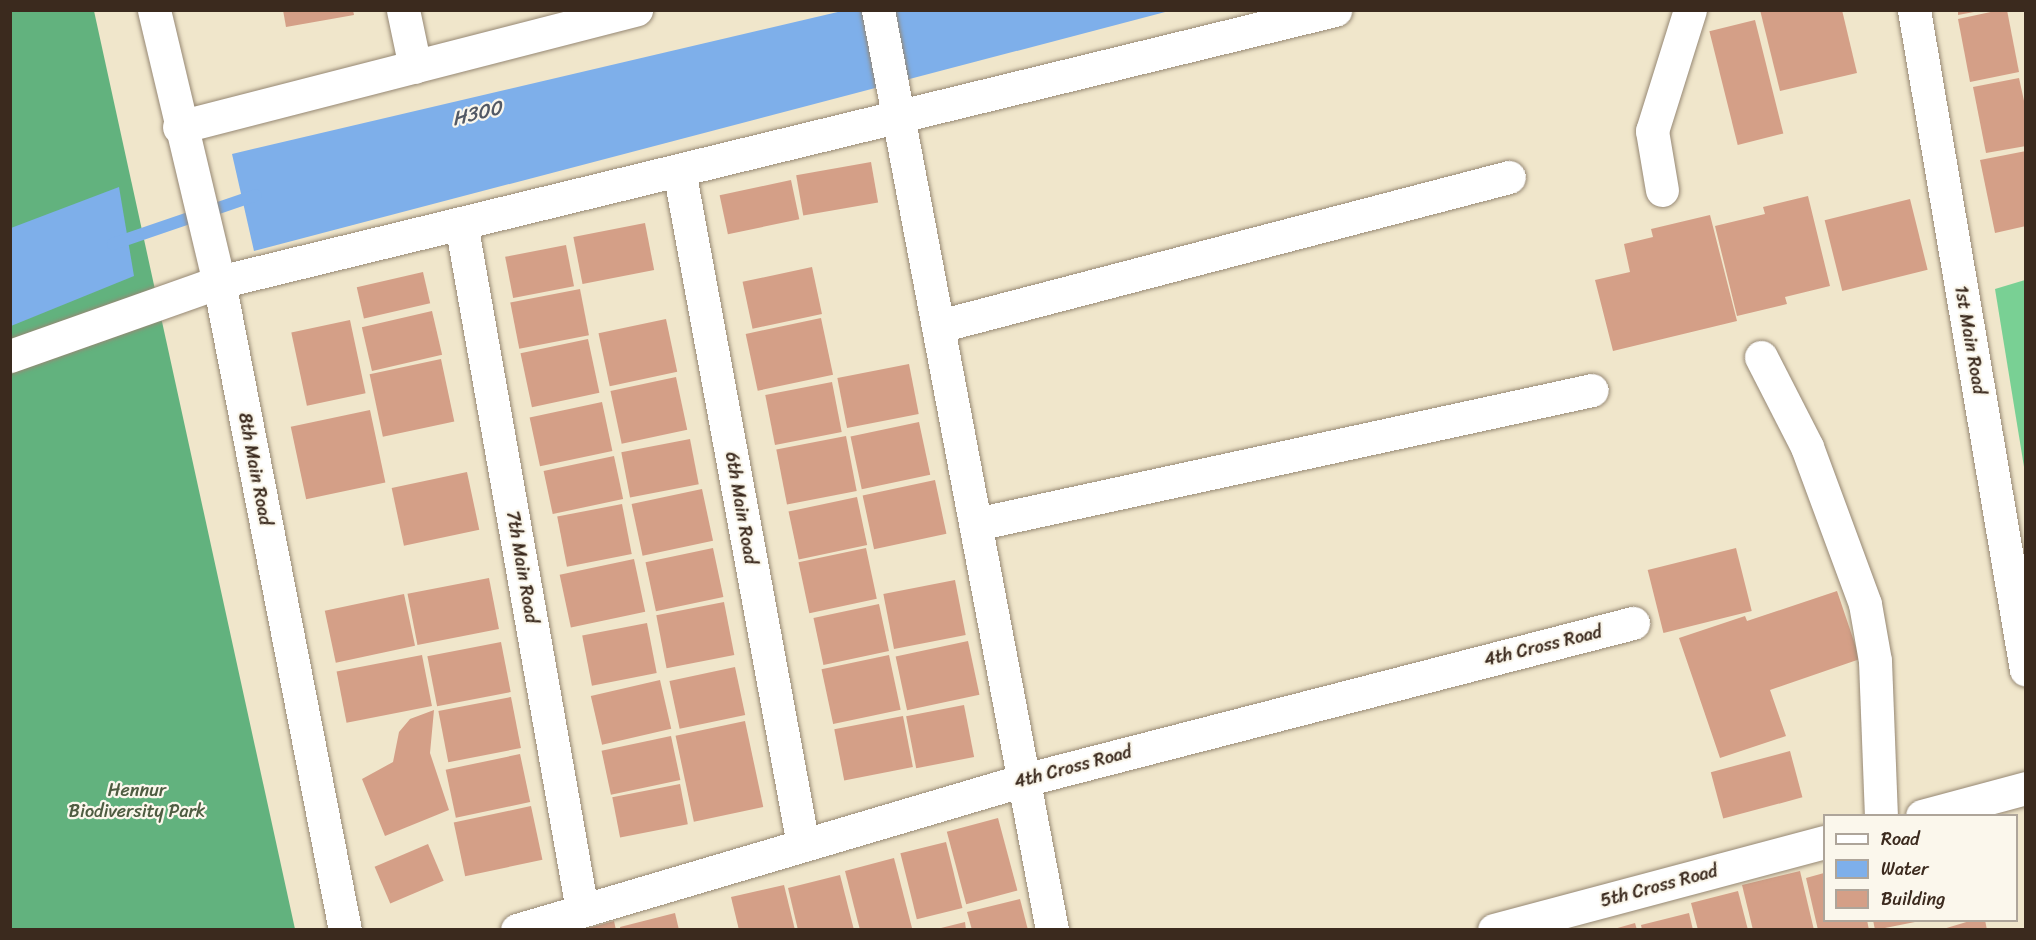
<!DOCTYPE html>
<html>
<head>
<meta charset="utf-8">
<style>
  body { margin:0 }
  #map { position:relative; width:2036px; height:940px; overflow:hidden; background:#f0e6cb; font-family:Sriracha,sans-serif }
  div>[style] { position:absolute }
  .green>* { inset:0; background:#79d094 }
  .forest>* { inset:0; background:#62b27e }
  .water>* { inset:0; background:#7eafea }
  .stream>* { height:12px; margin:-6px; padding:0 6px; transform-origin:6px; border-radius:6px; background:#7eafea }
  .building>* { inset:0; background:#d49f87; transform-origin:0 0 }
  .roads { filter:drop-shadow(0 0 2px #968874) drop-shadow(0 0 2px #968874) }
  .minor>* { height:33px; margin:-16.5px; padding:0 16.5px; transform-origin:16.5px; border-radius:16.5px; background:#fff }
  span { translate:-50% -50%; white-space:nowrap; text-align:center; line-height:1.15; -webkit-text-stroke:4.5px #fbf7ec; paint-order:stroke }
  .street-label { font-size:18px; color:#3b2a1e }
  .park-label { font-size:18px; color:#4e5c41 }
  .water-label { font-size:20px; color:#525965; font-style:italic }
  .frame { position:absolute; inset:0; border:12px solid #3b2a1e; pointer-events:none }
  .legend { position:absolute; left:1823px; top:814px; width:195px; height:108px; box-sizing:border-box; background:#fbf7ec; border:2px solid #aea59a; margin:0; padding:8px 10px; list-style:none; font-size:18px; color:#3b2a1e }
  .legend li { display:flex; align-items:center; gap:12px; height:30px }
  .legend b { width:30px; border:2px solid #aea59a }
</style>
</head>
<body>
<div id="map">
  <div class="green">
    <div style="clip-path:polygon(2025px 280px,2026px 280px,2025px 473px,1995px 289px)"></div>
  </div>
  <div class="forest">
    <div style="clip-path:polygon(10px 11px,94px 11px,295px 929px,11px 929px)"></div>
  </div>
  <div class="water">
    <div style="clip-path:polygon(842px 11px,1169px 11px,254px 251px,232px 154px)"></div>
    <div style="clip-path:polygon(119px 187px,134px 276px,11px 326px,11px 228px)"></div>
  </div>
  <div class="stream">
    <div style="left:113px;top:244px;width:151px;rotate:-18.9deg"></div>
  </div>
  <div class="building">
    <div style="clip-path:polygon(283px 10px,353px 10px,354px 15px,286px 27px)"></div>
    <div style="clip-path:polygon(1760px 10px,1842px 10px,1857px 73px,1780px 91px)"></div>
    <div style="clip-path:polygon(1958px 10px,1974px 10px,1974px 12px,1958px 15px)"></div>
    <div style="clip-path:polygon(2000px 10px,2007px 10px,2019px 72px,1970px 82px,1958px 19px)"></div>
    <div style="left:1755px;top:20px;width:117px;height:47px;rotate:76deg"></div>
    <div style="clip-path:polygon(2019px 78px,2026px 110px,2026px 146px,1986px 153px,1973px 87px)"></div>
    <div style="clip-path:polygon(2026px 151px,2026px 226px,1995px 233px,1980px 160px)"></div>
    <div style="left:871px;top:162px;width:41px;height:76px;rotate:80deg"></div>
    <div style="left:791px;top:180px;width:40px;height:73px;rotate:78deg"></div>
    <div style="clip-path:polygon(1808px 196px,1830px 286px,1785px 297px,1787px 304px,1737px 316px,1715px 226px,1765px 214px,1763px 207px)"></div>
    <div style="left:1910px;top:199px;width:73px;height:88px;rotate:76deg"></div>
    <div style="clip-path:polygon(1710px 215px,1737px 321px,1613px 351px,1595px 280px,1630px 272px,1624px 244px,1653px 237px,1651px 229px)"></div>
    <div style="left:645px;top:223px;width:48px;height:73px;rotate:79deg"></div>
    <div style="left:566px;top:245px;width:42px;height:62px;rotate:79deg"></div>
    <div style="left:812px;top:267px;width:48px;height:71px;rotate:78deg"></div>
    <div style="left:423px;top:272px;width:32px;height:68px;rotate:77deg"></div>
    <div style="left:580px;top:289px;width:47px;height:71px;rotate:79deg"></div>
    <div style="left:432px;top:311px;width:45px;height:72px;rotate:77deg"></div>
    <div style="left:821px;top:318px;width:58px;height:77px;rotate:78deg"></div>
    <div style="left:666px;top:319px;width:54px;height:69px;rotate:78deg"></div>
    <div style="left:350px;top:320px;width:75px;height:60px;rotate:78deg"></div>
    <div style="left:588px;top:339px;width:55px;height:69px;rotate:78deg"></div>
    <div style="left:441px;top:359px;width:64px;height:73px;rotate:78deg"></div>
    <div style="left:909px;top:364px;width:51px;height:73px;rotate:79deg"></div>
    <div style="left:676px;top:377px;width:54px;height:67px;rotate:78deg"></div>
    <div style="left:832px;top:382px;width:51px;height:68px;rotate:79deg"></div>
    <div style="left:602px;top:402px;width:50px;height:74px;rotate:78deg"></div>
    <div style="left:370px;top:410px;width:74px;height:81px;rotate:78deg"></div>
    <div style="left:919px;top:422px;width:54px;height:70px;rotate:78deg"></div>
    <div style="left:846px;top:436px;width:56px;height:71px;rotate:79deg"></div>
    <div style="left:690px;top:439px;width:46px;height:70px;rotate:79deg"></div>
    <div style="left:614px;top:456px;width:44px;height:72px;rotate:78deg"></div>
    <div style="left:467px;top:472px;width:59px;height:77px;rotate:78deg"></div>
    <div style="left:935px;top:480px;width:55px;height:74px;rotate:78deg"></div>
    <div style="left:702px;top:489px;width:53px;height:72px;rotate:78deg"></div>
    <div style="left:857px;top:497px;width:49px;height:70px;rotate:78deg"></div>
    <div style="left:622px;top:504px;width:51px;height:66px;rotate:79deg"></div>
    <div style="left:713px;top:548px;width:50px;height:69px;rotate:78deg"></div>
    <div style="left:866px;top:548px;width:52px;height:69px;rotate:78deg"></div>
    <div style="left:1736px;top:548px;width:65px;height:91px;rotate:76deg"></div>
    <div style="left:634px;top:559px;width:54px;height:76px;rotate:78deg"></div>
    <div style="left:489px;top:578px;width:52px;height:83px;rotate:79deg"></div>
    <div style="left:955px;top:580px;width:56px;height:73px;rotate:79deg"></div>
    <div style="clip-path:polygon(1837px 591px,1860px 659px,1770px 690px,1786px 736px,1720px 758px,1679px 638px,1745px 616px,1747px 621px)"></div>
    <div style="left:404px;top:594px;width:53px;height:81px;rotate:78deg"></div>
    <div style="left:724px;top:602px;width:54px;height:69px;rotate:79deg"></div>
    <div style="left:879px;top:604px;width:48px;height:67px;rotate:78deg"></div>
    <div style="left:647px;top:623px;width:51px;height:66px;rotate:79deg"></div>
    <div style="left:968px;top:641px;width:55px;height:74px;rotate:78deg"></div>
    <div style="left:501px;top:642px;width:51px;height:75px;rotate:79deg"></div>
    <div style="left:422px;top:655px;width:52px;height:87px;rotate:79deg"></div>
    <div style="left:889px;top:655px;width:56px;height:69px;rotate:78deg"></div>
    <div style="left:735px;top:667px;width:49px;height:67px;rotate:78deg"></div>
    <div style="left:660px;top:680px;width:50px;height:71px;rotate:77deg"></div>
    <div style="left:511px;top:697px;width:52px;height:74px;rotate:79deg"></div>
    <div style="left:964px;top:705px;width:53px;height:59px;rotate:79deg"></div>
    <div style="clip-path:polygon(434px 710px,430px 753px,449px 810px,385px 836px,362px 779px,393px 762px,399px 732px,410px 719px)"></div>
    <div style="left:903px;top:716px;width:52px;height:70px;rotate:79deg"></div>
    <div style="left:745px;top:721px;width:88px;height:71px;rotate:78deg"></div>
    <div style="left:671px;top:736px;width:45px;height:71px;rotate:78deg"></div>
    <div style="left:1790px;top:751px;width:48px;height:82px;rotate:75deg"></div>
    <div style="left:520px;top:754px;width:49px;height:76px;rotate:78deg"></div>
    <div style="left:680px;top:784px;width:41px;height:69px;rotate:79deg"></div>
    <div style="left:531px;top:806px;width:55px;height:79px;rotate:78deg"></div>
    <div style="left:998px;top:818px;width:75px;height:53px;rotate:75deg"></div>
    <div style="left:946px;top:842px;width:68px;height:47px;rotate:76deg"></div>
    <div style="left:428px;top:844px;width:40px;height:58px;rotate:67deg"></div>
    <div style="clip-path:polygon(894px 858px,912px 928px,860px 930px,845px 871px)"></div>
    <div style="clip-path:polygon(1800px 871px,1814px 930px,1753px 930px,1742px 885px)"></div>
    <div style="clip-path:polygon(1824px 873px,1824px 920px,1867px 920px,1869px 930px,1818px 930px,1806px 878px)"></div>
    <div style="clip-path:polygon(840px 875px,854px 930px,798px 930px,788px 888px)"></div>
    <div style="clip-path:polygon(784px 885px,795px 930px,739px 930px,731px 897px)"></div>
    <div style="clip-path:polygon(1738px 891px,1748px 930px,1698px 930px,1691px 903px)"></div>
    <div style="clip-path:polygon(1020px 899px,1028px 930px,972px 930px,967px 912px)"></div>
    <div style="clip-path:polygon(675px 913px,679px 930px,621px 930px,620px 927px)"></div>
    <div style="clip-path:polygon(1689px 913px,1693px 930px,1642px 930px,1641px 925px)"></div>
    <div style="clip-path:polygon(1873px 920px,1920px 920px,1920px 921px,1875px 930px)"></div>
    <div style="clip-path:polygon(1973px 920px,1985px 920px,1987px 930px,1940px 930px)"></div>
    <div style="clip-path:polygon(614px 921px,616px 930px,585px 930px,585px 929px)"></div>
    <div style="clip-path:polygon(965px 922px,966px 930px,937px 930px,937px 929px)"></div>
    <div style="clip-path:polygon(1635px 923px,1637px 930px,1614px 930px,1614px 929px)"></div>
  </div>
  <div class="roads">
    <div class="minor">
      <div style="left:154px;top:10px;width:280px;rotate:76.6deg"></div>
      <div style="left:219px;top:282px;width:660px;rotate:79deg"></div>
      <div style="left:403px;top:10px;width:58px;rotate:78.1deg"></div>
      <div style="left:878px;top:10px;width:936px;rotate:79.29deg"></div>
      <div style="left:1914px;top:10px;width:669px;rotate:80.37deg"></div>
      <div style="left:179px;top:127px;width:472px;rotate:-14.4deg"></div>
      <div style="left:679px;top:170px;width:686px;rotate:79.59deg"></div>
      <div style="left:1662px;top:190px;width:60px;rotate:-99.6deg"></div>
      <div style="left:1652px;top:131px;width:127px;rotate:-72.6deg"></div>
      <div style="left:461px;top:223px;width:698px;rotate:80.01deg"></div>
      <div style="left:939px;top:326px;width:589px;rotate:-14.65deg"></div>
      <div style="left:10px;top:356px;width:222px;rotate:-19.5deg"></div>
      <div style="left:219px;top:282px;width:1149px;rotate:-13.7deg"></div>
      <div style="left:1761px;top:357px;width:101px;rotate:62.9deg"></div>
      <div style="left:1807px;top:447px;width:167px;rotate:69.7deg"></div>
      <div style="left:1865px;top:604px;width:58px;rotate:80deg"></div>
      <div style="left:1875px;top:661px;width:155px;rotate:87.8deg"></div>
      <div style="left:976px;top:524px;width:630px;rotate:-12.27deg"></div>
      <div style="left:1922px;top:816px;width:108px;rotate:-15.1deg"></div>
      <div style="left:517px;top:930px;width:529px;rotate:-16.48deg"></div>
      <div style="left:1024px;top:780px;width:629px;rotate:-14.46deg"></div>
      <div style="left:1494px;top:930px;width:342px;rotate:-14.9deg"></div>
    </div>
  </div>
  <div class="street-label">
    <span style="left:1970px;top:340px;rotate:80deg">1st Main Road</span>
    <span style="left:255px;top:469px;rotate:79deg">8th Main Road</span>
    <span style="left:741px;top:508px;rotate:80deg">6th Main Road</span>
    <span style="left:522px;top:567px;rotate:80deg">7th Main Road</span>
    <span style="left:1543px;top:646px;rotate:-14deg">4th Cross Road</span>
    <span style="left:1073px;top:767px;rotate:-15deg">4th Cross Road</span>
    <span style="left:1659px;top:886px;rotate:-15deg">5th Cross Road</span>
  </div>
  <div class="park-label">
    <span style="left:137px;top:801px">Hennur<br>Biodiversity Park</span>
  </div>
  <div class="water-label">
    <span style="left:477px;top:113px;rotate:-14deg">H300</span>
  </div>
  <div class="frame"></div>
  <ul class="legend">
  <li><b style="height:8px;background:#fff"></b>Road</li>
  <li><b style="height:16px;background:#7eafea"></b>Water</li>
  <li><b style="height:16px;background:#d49f87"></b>Building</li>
  </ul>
</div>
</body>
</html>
